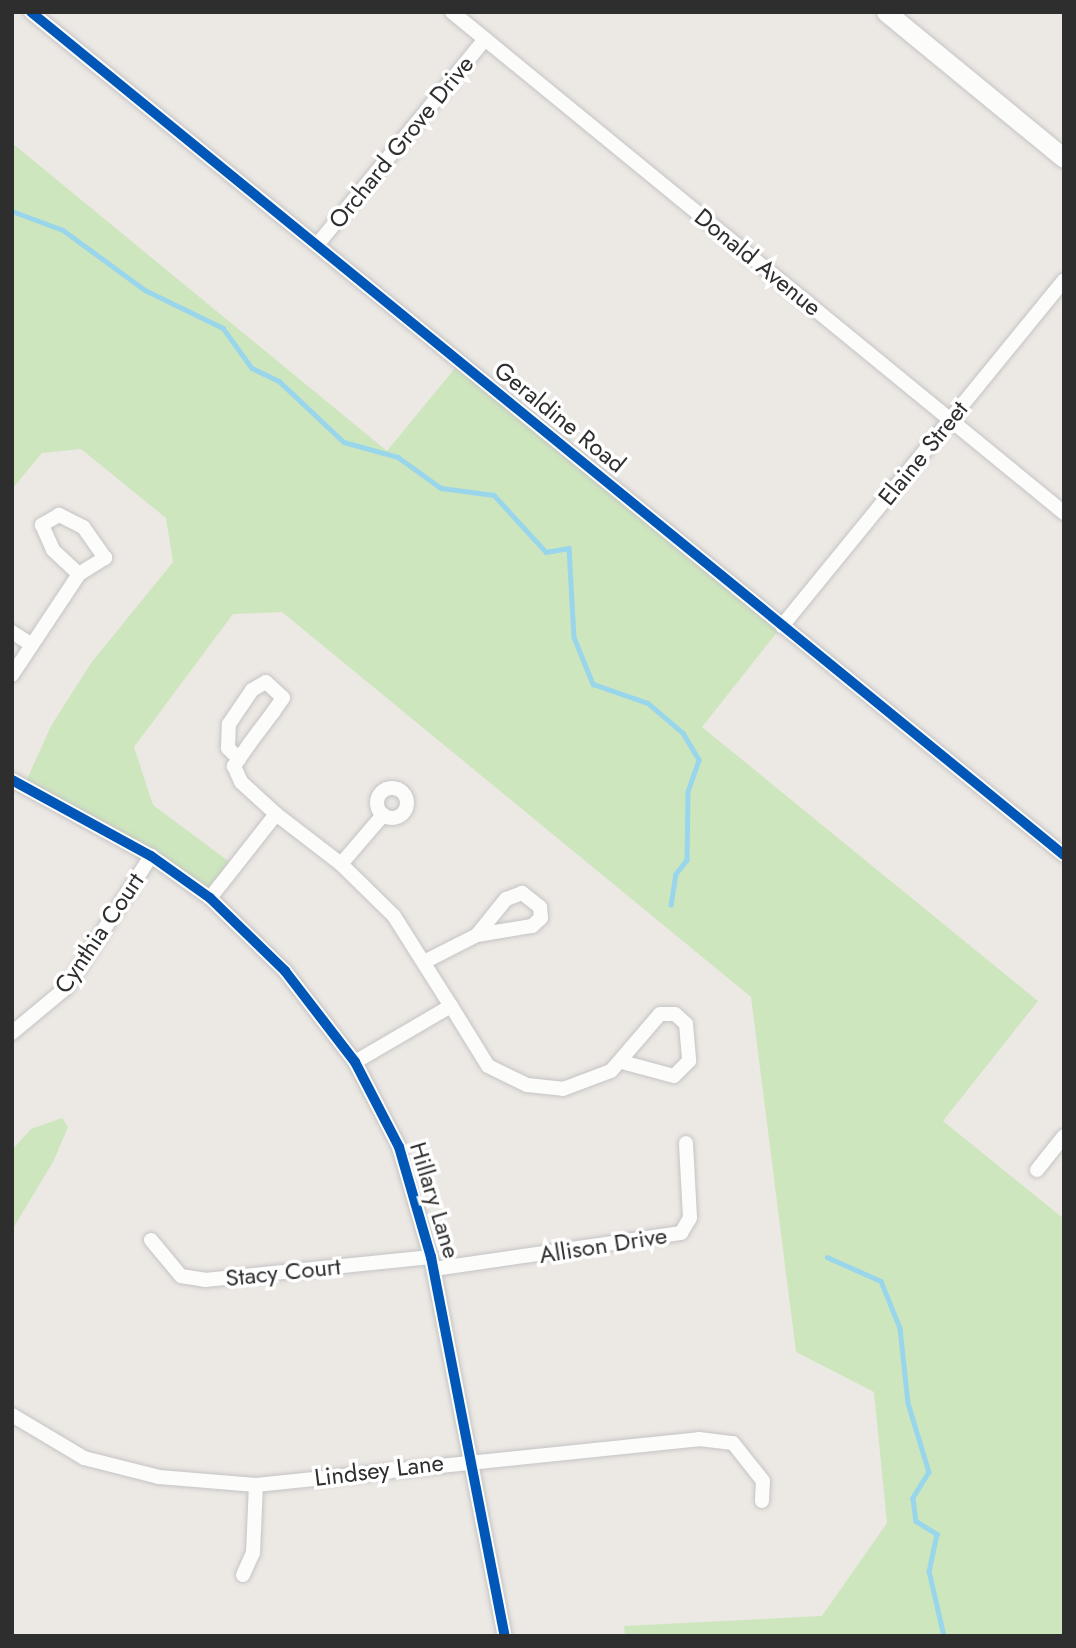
<!DOCTYPE html>
<html>
<head>
<meta charset="utf-8">
<style>
  body { margin:0 }
  #map { position:relative; width:1076px; height:1648px; overflow:hidden; background:#ece8e4; font-family:Jost,sans-serif }
  div>[style] { position:absolute }
  .green>* { inset:0; background:#cee6be }
  .stream>* { height:4.5px; margin:-2.25px; padding:0 2.25px; transform-origin:2.25px; border-radius:2.25px; background:#99d6ec }
  .roads { filter:drop-shadow(0 0 2px #c5c4c5) drop-shadow(0 0 2px #c5c4c5) }
  .minor>* { height:14px; margin:-7px; padding:0 7px; transform-origin:7px; border-radius:7px; background:#fcfcfb }
  .minor>.ring { margin:-7px; padding:0; box-sizing:content-box; background:none; border:14px solid #fcfcfb; border-radius:50% }
  .secondary>* { height:19px; margin:-9.5px; padding:0 9.5px; transform-origin:9.5px; border-radius:9.5px; background:#fcfcfb }
  .cycleway>* { height:10px; margin:-5px; padding:0 5px; transform-origin:5px; border-radius:5px; background:#0057b8 }
  span { translate:-50% -50%; white-space:nowrap; text-align:center; line-height:1.15; -webkit-text-stroke:7px #fff; paint-order:stroke }
  .street-label { font-size:24px; color:#2e2e2e }
  .frame { position:absolute; inset:0; border:14px solid #2e2e2e; pointer-events:none }
</style>
</head>
<body>
<div id="map">
  <div class="green">
    <div style="clip-path:polygon(12px 143px,387px 451px,460px 362px,782px 626px,702px 727px,1038px 1001px,943px 1121px,1064px 1219px,1064px 1636px,625px 1636px,624px 1626px,822px 1616px,887px 1523px,874px 1392px,796px 1352px,751px 997px,282px 612px,233px 614px,134px 747px,153px 805px,235px 866px,210px 898px,23px 788px,51px 726px,91px 663px,173px 562px,166px 518px,81px 449px,42px 453px,12px 489px)"></div>
    <div style="clip-path:polygon(62px 1118px,68px 1127px,53px 1162px,12px 1230px,12px 1150px,31px 1129px)"></div>
  </div>
  <div class="stream">
    <div style="left:12px;top:211px;width:54px;rotate:20.4deg"></div>
    <div style="left:63px;top:230px;width:102px;rotate:36.2deg"></div>
    <div style="left:145px;top:290px;width:87px;rotate:26deg"></div>
    <div style="left:223px;top:328px;width:49px;rotate:54.1deg"></div>
    <div style="left:252px;top:368px;width:30px;rotate:26deg"></div>
    <div style="left:279px;top:381px;width:89px;rotate:43.2deg"></div>
    <div style="left:344px;top:442px;width:56px;rotate:15.5deg"></div>
    <div style="left:398px;top:457px;width:53px;rotate:35.8deg"></div>
    <div style="left:441px;top:488px;width:53px;rotate:7.5deg"></div>
    <div style="left:494px;top:495px;width:77px;rotate:47.6deg"></div>
    <div style="left:546px;top:552px;width:23px;rotate:-10deg"></div>
    <div style="left:569px;top:548px;width:89px;rotate:86.8deg"></div>
    <div style="left:574px;top:637px;width:51px;rotate:68deg"></div>
    <div style="left:593px;top:684px;width:58px;rotate:19.1deg"></div>
    <div style="left:648px;top:703px;width:46px;rotate:40.6deg"></div>
    <div style="left:683px;top:733px;width:31px;rotate:59deg"></div>
    <div style="left:699px;top:760px;width:34px;rotate:109deg"></div>
    <div style="left:688px;top:792px;width:68px;rotate:90.8deg"></div>
    <div style="left:687px;top:860px;width:18px;rotate:128deg"></div>
    <div style="left:676px;top:874px;width:31px;rotate:99deg"></div>
    <div style="left:827px;top:1257px;width:59px;rotate:24deg"></div>
    <div style="left:881px;top:1281px;width:51px;rotate:68deg"></div>
    <div style="left:900px;top:1328px;width:75px;rotate:83.9deg"></div>
    <div style="left:908px;top:1403px;width:72px;rotate:73.1deg"></div>
    <div style="left:929px;top:1472px;width:31px;rotate:122deg"></div>
    <div style="left:913px;top:1498px;width:23px;rotate:83deg"></div>
    <div style="left:916px;top:1521px;width:25px;rotate:32deg"></div>
    <div style="left:937px;top:1534px;width:38px;rotate:102deg"></div>
    <div style="left:929px;top:1571px;width:67px;rotate:77deg"></div>
  </div>
  <div class="roads">
    <div class="minor">
      <div style="left:31px;top:12px;width:1333px;rotate:39.22deg"></div>
      <div style="left:452px;top:12px;width:791px;rotate:39.3deg"></div>
      <div style="left:317px;top:245px;width:266px;rotate:-50.8deg"></div>
      <div style="left:782px;top:626px;width:446px;rotate:-50.8deg"></div>
      <div style="left:12px;top:632px;width:20px;rotate:33deg"></div>
      <div style="left:12px;top:675px;width:121px;rotate:-56.4deg"></div>
      <div style="left:79px;top:574px;width:31px;rotate:-32deg"></div>
      <div style="left:105px;top:558px;width:38px;rotate:-125deg"></div>
      <div style="left:83px;top:527px;width:27px;rotate:-153deg"></div>
      <div style="left:59px;top:515px;width:20px;rotate:150deg"></div>
      <div style="left:42px;top:525px;width:27px;rotate:66deg"></div>
      <div style="left:53px;top:550px;width:35px;rotate:43deg"></div>
      <div style="left:239px;top:759px;width:16px;rotate:-135deg"></div>
      <div style="left:228px;top:748px;width:24px;rotate:-88deg"></div>
      <div style="left:229px;top:724px;width:41px;rotate:-55.9deg"></div>
      <div style="left:252px;top:690px;width:16px;rotate:-30deg"></div>
      <div style="left:266px;top:682px;width:23px;rotate:43deg"></div>
      <div style="left:283px;top:698px;width:16px;rotate:125deg"></div>
      <div style="left:274px;top:711px;width:40px;rotate:127deg"></div>
      <div style="left:250px;top:743px;width:19px;rotate:125deg"></div>
      <div style="left:239px;top:759px;width:9px;rotate:126deg"></div>
      <div style="left:234px;top:766px;width:17px;rotate:66deg"></div>
      <div style="left:241px;top:782px;width:47px;rotate:42.4deg"></div>
      <div style="left:12px;top:780px;width:158px;rotate:28.7deg"></div>
      <div style="left:151px;top:856px;width:72px;rotate:35.4deg"></div>
      <div style="left:210px;top:898px;width:105px;rotate:44.2deg"></div>
      <div style="left:285px;top:971px;width:115px;rotate:52.4deg"></div>
      <div style="left:355px;top:1062px;width:96px;rotate:62.6deg"></div>
      <div style="left:399px;top:1147px;width:115px;rotate:73.8deg"></div>
      <div style="left:431px;top:1257px;width:386px;rotate:79deg"></div>
      <div class="ring" style="left:377px;top:788px;width:16px;height:16px"></div>
      <div style="left:341px;top:864px;width:74px;rotate:44.5deg"></div>
      <div style="left:394px;top:916px;width:107px;rotate:57.7deg"></div>
      <div style="left:210px;top:898px;width:107px;rotate:-51.8deg"></div>
      <div style="left:276px;top:814px;width:82px;rotate:37.6deg"></div>
      <div style="left:341px;top:864px;width:65px;rotate:-49.4deg"></div>
      <div style="left:426px;top:961px;width:57px;rotate:-27deg"></div>
      <div style="left:477px;top:935px;width:56px;rotate:-9.3deg"></div>
      <div style="left:532px;top:926px;width:12px;rotate:-42deg"></div>
      <div style="left:541px;top:918px;width:11px;rotate:-95deg"></div>
      <div style="left:540px;top:907px;width:23px;rotate:-142deg"></div>
      <div style="left:522px;top:893px;width:17px;rotate:159deg"></div>
      <div style="left:506px;top:899px;width:46px;rotate:128.9deg"></div>
      <div style="left:12px;top:1033px;width:72px;rotate:-39.9deg"></div>
      <div style="left:67px;top:987px;width:156px;rotate:-57.3deg"></div>
      <div style="left:355px;top:1062px;width:111px;rotate:-30.3deg"></div>
      <div style="left:451px;top:1006px;width:70px;rotate:58.3deg"></div>
      <div style="left:488px;top:1066px;width:43px;rotate:26deg"></div>
      <div style="left:527px;top:1085px;width:36px;rotate:6deg"></div>
      <div style="left:563px;top:1089px;width:51px;rotate:-20.6deg"></div>
      <div style="left:611px;top:1071px;width:75px;rotate:-49.3deg"></div>
      <div style="left:660px;top:1014px;width:15px"></div>
      <div style="left:675px;top:1014px;width:15px;rotate:42deg"></div>
      <div style="left:686px;top:1024px;width:37px;rotate:85deg"></div>
      <div style="left:689px;top:1061px;width:21px;rotate:135deg"></div>
      <div style="left:674px;top:1076px;width:54px;rotate:-164.9deg"></div>
      <div style="left:1037px;top:1170px;width:43px;rotate:-51.5deg"></div>
      <div style="left:151px;top:1240px;width:47px;rotate:50.2deg"></div>
      <div style="left:181px;top:1276px;width:24px;rotate:9deg"></div>
      <div style="left:205px;top:1280px;width:227px;rotate:-5.8deg"></div>
      <div style="left:434px;top:1269px;width:250px;rotate:-8.3deg"></div>
      <div style="left:681px;top:1233px;width:17px;rotate:-59deg"></div>
      <div style="left:690px;top:1218px;width:75px;rotate:-93.1deg"></div>
      <div style="left:12px;top:1415px;width:84px;rotate:30.8deg"></div>
      <div style="left:84px;top:1458px;width:77px;rotate:14.2deg"></div>
      <div style="left:159px;top:1477px;width:97px;rotate:4.7deg"></div>
      <div style="left:256px;top:1485px;width:445px;rotate:-5.9deg"></div>
      <div style="left:699px;top:1439px;width:34px;rotate:7deg"></div>
      <div style="left:733px;top:1443px;width:48px;rotate:51.7deg"></div>
      <div style="left:763px;top:1481px;width:20px;rotate:93deg"></div>
      <div style="left:243px;top:1575px;width:24px;rotate:-66deg"></div>
      <div style="left:253px;top:1553px;width:68px;rotate:-87.5deg"></div>
    </div>
    <div class="secondary">
      <div style="left:886px;top:12px;width:230px;rotate:39.4deg"></div>
    </div>
  </div>
  <div class="cycleway">
    <div style="left:31px;top:12px;width:1333px;rotate:39.22deg"></div>
    <div style="left:12px;top:780px;width:158px;rotate:28.7deg"></div>
    <div style="left:151px;top:856px;width:72px;rotate:35.4deg"></div>
    <div style="left:210px;top:898px;width:105px;rotate:44.2deg"></div>
    <div style="left:285px;top:971px;width:115px;rotate:52.4deg"></div>
    <div style="left:355px;top:1062px;width:96px;rotate:62.6deg"></div>
    <div style="left:399px;top:1147px;width:115px;rotate:73.8deg"></div>
    <div style="left:431px;top:1257px;width:386px;rotate:79deg"></div>
  </div>
  <div class="street-label">
    <span style="left:401px;top:142px;rotate:-51deg">Orchard Grove Drive</span>
    <span style="left:758px;top:262px;rotate:39deg">Donald Avenue</span>
    <span style="left:560px;top:417px;rotate:39deg">Geraldine Road</span>
    <span style="left:923px;top:453px;rotate:-51deg">Elaine Street</span>
    <span style="left:99px;top:933px;rotate:-56deg">Cynthia Court</span>
    <span style="left:435px;top:1200px;rotate:73deg">Hillary Lane</span>
    <span style="left:603px;top:1245px;rotate:-9deg">Allison Drive</span>
    <span style="left:283px;top:1272px;rotate:-6deg">Stacy Court</span>
    <span style="left:379px;top:1470px;rotate:-7deg">Lindsey Lane</span>
  </div>
  <div class="frame"></div>
</div>
</body>
</html>
